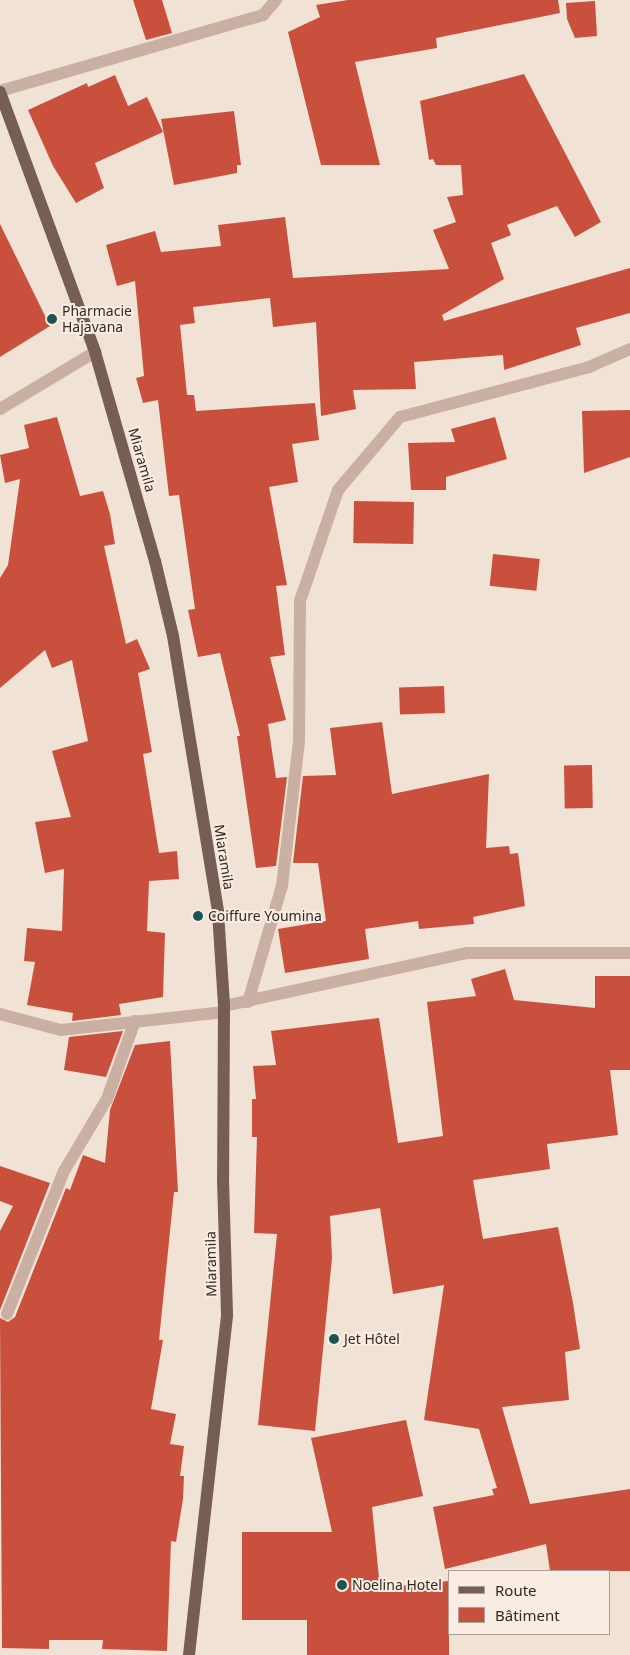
<!DOCTYPE html>
<html>
<head>
<meta charset="utf-8">
<style>
  body { margin:0 }
  #map { position:relative; width:630px; height:1655px; overflow:hidden; background:#f1e2d6; font-family:"Noto Sans",sans-serif }
  div>[style] { position:absolute }
  .building>* { inset:0; background:#c9503c; transform-origin:0 0 }
  .street>* { height:12px; margin:-6px; padding:0 6px; transform-origin:6px; border-radius:6px; background:#c9b0a2 }
  .primary>* { height:12px; margin:-6px; padding:0 6px; transform-origin:6px; border-radius:6px; background:#765d55 }
  .dots>* { width:14px; height:14px; translate:-50% -50%; box-sizing:border-box; border:2px solid #f9ece2; border-radius:50% }
  span { translate:-50% -50%; white-space:nowrap; text-align:center; line-height:1.15; -webkit-text-stroke:4px #f9ece2; paint-order:stroke }
  .poi-label { font-size:14px; color:#332825 }
  .left { translate:0 -50%; text-align:left }
  .street-label { font-size:14px; color:#332825 }
  .legend { position:absolute; left:448px; top:1570px; width:162px; height:65px; box-sizing:border-box; background:#f9ece2; border:1px solid #aa9e96; margin:0; padding:6px 9px; list-style:none; font-size:15px; color:#332825 }
  .legend li { display:flex; align-items:center; gap:10px; height:25px }
  .legend b { width:25px; border:1px solid #aa9e96 }
</style>
</head>
<body>
<div id="map">
  <div class="building">
    <div style="clip-path:polygon(133px 0,162px 0,172px 33px,146px 40px)"></div>
    <div style="clip-path:polygon(348px 0,558px 0,560px 13px,436px 38px,437px 48px,355px 62px,380px 165px,321px 165px,288px 32px,320px 17px,316px 5px)"></div>
    <div style="clip-path:polygon(595px 1px,597px 36px,575px 38px,567px 19px,566px 3px)"></div>
    <div style="clip-path:polygon(524px 74px,601px 222px,575px 237px,557px 206px,507px 225px,511px 235px,491px 243px,504px 279px,442px 315px,444px 321px,630px 268px,630px 313px,576px 328px,581px 345px,504px 370px,503px 355px,414px 362px,416px 389px,353px 390px,356px 409px,321px 416px,316px 322px,273px 327px,270px 298px,193px 307px,195px 323px,180px 325px,187px 395px,194px 395px,196px 411px,315px 403px,319px 440px,292px 444px,298px 482px,269px 487px,287px 585px,276px 586px,285px 655px,270px 657px,286px 720px,268px 724px,276px 778px,287px 777px,276px 866px,256px 868px,237px 736px,240px 736px,220px 653px,198px 657px,188px 610px,195px 609px,179px 495px,169px 496px,158px 400px,143px 403px,136px 378px,144px 376px,135px 281px,117px 286px,106px 245px,155px 231px,161px 252px,221px 246px,218px 225px,285px 217px,293px 278px,449px 269px,433px 230px,456px 222px,447px 197px,463px 195px,461px 165px,436px 165px,433px 159px,429px 160px,420px 101px)"></div>
    <div style="clip-path:polygon(115px 75px,128px 106px,147px 97px,163px 132px,95px 163px,104px 188px,76px 203px,53px 166px,28px 110px,87px 83px,88px 87px)"></div>
    <div style="clip-path:polygon(234px 111px,241px 165px,237px 165px,237px 173px,174px 185px,161px 119px)"></div>
    <div style="clip-path:polygon(0 224px,50px 326px,0 357px)"></div>
    <div style="clip-path:polygon(630px 410px,630px 457px,584px 473px,582px 411px)"></div>
    <div style="clip-path:polygon(57px 417px,80px 496px,103px 491px,110px 514px,115px 544px,104px 546px,126px 644px,137px 639px,150px 669px,138px 673px,152px 752px,143px 754px,159px 853px,177px 851px,179px 879px,149px 881px,147px 931px,165px 933px,163px 997px,119px 1004px,121px 1015px,72px 1021px,73px 1013px,27px 1005px,35px 962px,24px 961px,27px 928px,62px 931px,64px 869px,45px 873px,35px 822px,71px 817px,52px 751px,88px 741px,72px 660px,52px 668px,45px 650px,0 688px,0 578px,8px 565px,20px 479px,5px 483px,0 455px,29px 448px,24px 425px)"></div>
    <div style="clip-path:polygon(495px 417px,507px 459px,446px 477px,446px 490px,411px 490px,408px 443px,455px 442px,451px 429px)"></div>
    <div style="left:414px;top:502px;width:42px;height:60px;rotate:91deg"></div>
    <div style="left:493px;top:554px;width:47px;height:32px;rotate:6deg"></div>
    <div style="left:444px;top:686px;width:27px;height:45px;rotate:88deg"></div>
    <div style="clip-path:polygon(382px 722px,392px 794px,489px 774px,486px 848px,509px 846px,510px 854px,518px 853px,525px 906px,473px 917px,474px 924px,419px 929px,418px 921px,365px 929px,369px 959px,285px 973px,278px 929px,326px 921px,318px 863px,293px 863px,303px 776px,336px 775px,330px 728px)"></div>
    <div style="left:592px;top:765px;width:43px;height:28px;rotate:89deg"></div>
    <div style="clip-path:polygon(505px 969px,514px 1000px,595px 1008px,595px 976px,630px 976px,630px 1070px,610px 1070px,618px 1135px,547px 1144px,550px 1169px,473px 1180px,483px 1239px,558px 1227px,573px 1303px,580px 1349px,565px 1352px,569px 1400px,502px 1407px,530px 1504px,630px 1489px,630px 1571px,550px 1571px,546px 1544px,445px 1569px,433px 1507px,494px 1495px,492px 1489px,497px 1488px,479px 1429px,424px 1420px,444px 1285px,393px 1294px,380px 1208px,330px 1216px,332px 1258px,315px 1431px,258px 1425px,277px 1234px,254px 1233px,257px 1137px,252px 1137px,252px 1099px,256px 1099px,253px 1066px,276px 1065px,271px 1031px,379px 1018px,398px 1143px,443px 1136px,427px 1002px,476px 996px,471px 979px)"></div>
    <div style="clip-path:polygon(123px 1031px,106px 1077px,64px 1070px,69px 1037px)"></div>
    <div style="clip-path:polygon(170px 1041px,178px 1192px,174px 1192px,159px 1340px,163px 1340px,151px 1409px,176px 1414px,170px 1444px,184px 1446px,180px 1476px,184px 1476px,183px 1499px,176px 1542px,171px 1541px,167px 1651px,102px 1649px,103px 1640px,49px 1640px,49px 1649px,2px 1648px,0 1318px,8px 1322px,15px 1317px,66px 1188px,70px 1190px,83px 1155px,105px 1163px,110px 1110px,135px 1045px)"></div>
    <div style="clip-path:polygon(0 1166px,50px 1183px,0 1310px,0 1231px,13px 1206px,0 1201px)"></div>
    <div style="clip-path:polygon(406px 1420px,423px 1496px,372px 1507px,380px 1588px,449px 1581px,449px 1655px,307px 1655px,307px 1620px,242px 1620px,242px 1532px,332px 1532px,311px 1438px)"></div>
  </div>
  <div class="street">
    <div style="left:0;top:91px;width:274px;rotate:-16.1deg"></div>
    <div style="left:263px;top:15px;width:20px;rotate:-49deg"></div>
    <div style="left:0;top:409px;width:111px;rotate:-31deg"></div>
    <div style="left:248px;top:1002px;width:121px;rotate:-73.7deg"></div>
    <div style="left:282px;top:886px;width:145px;rotate:-83.3deg"></div>
    <div style="left:299px;top:742px;width:141px;rotate:-89.6deg"></div>
    <div style="left:300px;top:601px;width:117px;rotate:-71.1deg"></div>
    <div style="left:338px;top:490px;width:96px;rotate:-49.7deg"></div>
    <div style="left:400px;top:417px;width:196px;rotate:-14.8deg"></div>
    <div style="left:589px;top:367px;width:45px;rotate:-23.7deg"></div>
    <div style="left:224px;top:1006px;width:249px;rotate:-12.3deg"></div>
    <div style="left:467px;top:953px;width:163px"></div>
    <div style="left:0;top:1014px;width:63px;rotate:14.7deg"></div>
    <div style="left:61px;top:1030px;width:164px;rotate:-6.3deg"></div>
    <div style="left:7px;top:1314px;width:154px;rotate:-68.3deg"></div>
    <div style="left:64px;top:1171px;width:84px;rotate:-59.2deg"></div>
    <div style="left:107px;top:1099px;width:83px;rotate:-70.3deg"></div>
  </div>
  <div class="primary">
    <div style="left:0;top:92px;width:277px;rotate:69.9deg"></div>
    <div style="left:95px;top:352px;width:217px;rotate:74deg"></div>
    <div style="left:155px;top:561px;width:77px;rotate:76.5deg"></div>
    <div style="left:173px;top:636px;width:280px;rotate:80.7deg"></div>
    <div style="left:218px;top:912px;width:94px;rotate:86.3deg"></div>
    <div style="left:224px;top:1006px;width:173px;rotate:90.3deg"></div>
    <div style="left:223px;top:1179px;width:137px;rotate:88.3deg"></div>
    <div style="left:227px;top:1316px;width:341px;rotate:96.4deg"></div>
  </div>
  <div class="dots">
    <div style="left:52px;top:319px;background:#1a5553"></div>
    <div style="left:198px;top:916px;background:#1a5553"></div>
    <div style="left:334px;top:1339px;background:#1a5553"></div>
    <div style="left:342px;top:1585px;background:#1a5553"></div>
  </div>
  <div class="poi-label">
    <span class="left" style="left:62px;top:319px">Pharmacie<br>Hajavana</span>
    <span class="left" style="left:208px;top:916px">Coiffure Youmina</span>
    <span class="left" style="left:344px;top:1339px">Jet Hôtel</span>
    <span class="left" style="left:352px;top:1585px">Noelina Hotel</span>
  </div>
  <div class="street-label">
    <span style="left:142px;top:460px;rotate:74deg">Miaramila</span>
    <span style="left:224px;top:857px;rotate:81deg">Miaramila</span>
    <span style="left:211px;top:1264px;rotate:-91deg">Miaramila</span>
  </div>
  <ul class="legend">
  <li><b style="height:6px;background:#765d55"></b>Route</li>
  <li><b style="height:14px;background:#c9503c"></b>Bâtiment</li>
  </ul>
</div>
</body>
</html>
